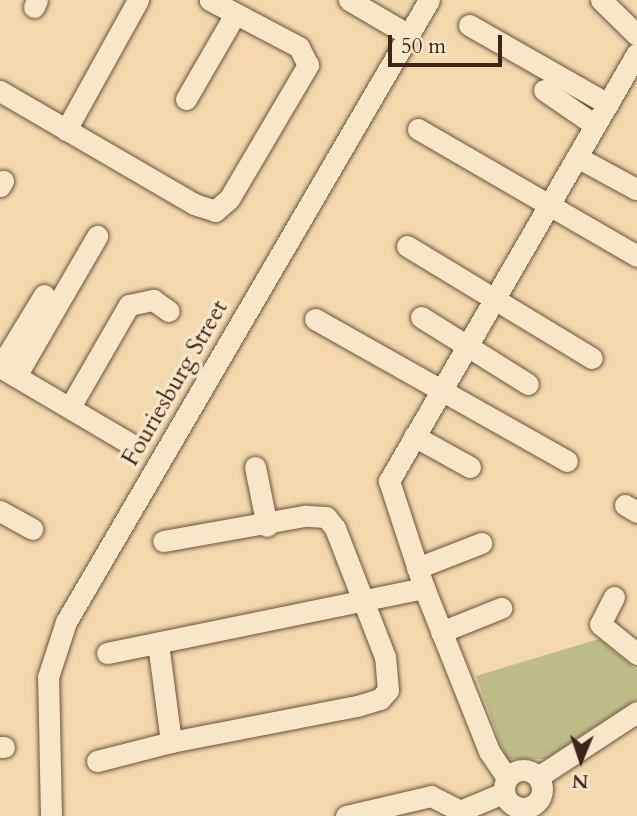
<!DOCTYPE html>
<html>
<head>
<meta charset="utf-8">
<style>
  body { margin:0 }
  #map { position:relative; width:637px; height:816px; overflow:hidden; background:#f2d8ab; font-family:Cardo,serif }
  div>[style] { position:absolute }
  .green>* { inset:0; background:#bdbe87 }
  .roads { filter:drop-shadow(0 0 2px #6b513e) drop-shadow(0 0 2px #6b513e) }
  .minor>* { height:21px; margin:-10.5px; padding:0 10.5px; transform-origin:10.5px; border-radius:10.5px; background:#f7e6c8 }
  .minor>.ring { margin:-10.5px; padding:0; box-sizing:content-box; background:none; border:21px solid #f7e6c8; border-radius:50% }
  span { translate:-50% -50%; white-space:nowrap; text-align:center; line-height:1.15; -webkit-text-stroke:7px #f7e6c8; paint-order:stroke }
  .street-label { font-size:24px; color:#3e2419 }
  .north { position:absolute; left:546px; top:725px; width:70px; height:70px; -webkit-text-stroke:5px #f7e6c8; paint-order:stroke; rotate:182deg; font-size:19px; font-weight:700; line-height:28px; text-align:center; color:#3e2419 }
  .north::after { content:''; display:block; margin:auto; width:24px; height:32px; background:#3e2419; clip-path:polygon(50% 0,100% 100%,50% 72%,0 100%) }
  .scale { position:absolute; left:388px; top:35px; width:114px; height:32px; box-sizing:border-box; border:4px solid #3e2419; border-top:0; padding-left:9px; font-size:21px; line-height:24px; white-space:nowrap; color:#3e2419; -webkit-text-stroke:5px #f7e6c8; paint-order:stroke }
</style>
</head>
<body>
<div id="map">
  <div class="green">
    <div style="clip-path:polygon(599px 639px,637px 670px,637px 699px,545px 759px,506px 759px,476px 676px)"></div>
  </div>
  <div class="roads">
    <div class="minor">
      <div style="left:349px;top:0;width:69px;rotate:30.3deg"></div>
      <div style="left:601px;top:0;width:50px;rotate:44.2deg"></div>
      <div style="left:34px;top:7px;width:8px;rotate:-67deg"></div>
      <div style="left:469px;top:25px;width:160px;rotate:29.6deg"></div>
      <div style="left:544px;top:90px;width:62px;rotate:34.5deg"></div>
      <div style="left:0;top:91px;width:225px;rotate:30.2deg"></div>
      <div style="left:194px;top:204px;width:22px;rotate:18deg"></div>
      <div style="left:215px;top:211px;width:18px;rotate:-41deg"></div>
      <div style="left:229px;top:199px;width:156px;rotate:-59.5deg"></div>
      <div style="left:308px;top:65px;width:20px;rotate:-117deg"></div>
      <div style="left:299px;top:47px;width:101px;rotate:-152.2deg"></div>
      <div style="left:186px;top:99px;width:98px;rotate:-60deg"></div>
      <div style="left:418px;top:129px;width:253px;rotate:30.1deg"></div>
      <div style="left:66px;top:130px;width:149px;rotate:-61deg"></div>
      <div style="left:577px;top:157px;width:67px;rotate:28.5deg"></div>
      <div style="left:0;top:186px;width:6px;rotate:-59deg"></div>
      <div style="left:407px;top:246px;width:216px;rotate:31.2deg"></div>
      <div style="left:44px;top:295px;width:84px;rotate:121.4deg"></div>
      <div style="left:0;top:367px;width:150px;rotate:30.5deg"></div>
      <div style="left:421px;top:317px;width:126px;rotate:32.1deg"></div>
      <div style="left:315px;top:319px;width:289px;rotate:29.4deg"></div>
      <div style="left:16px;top:376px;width:162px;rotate:-59.9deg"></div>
      <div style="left:70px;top:407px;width:118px;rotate:-60deg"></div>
      <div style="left:129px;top:305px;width:25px;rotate:-12deg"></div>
      <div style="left:153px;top:300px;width:19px;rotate:35deg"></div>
      <div style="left:414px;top:436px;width:64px;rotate:29deg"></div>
      <div style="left:255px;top:467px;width:60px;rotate:78.5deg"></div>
      <div style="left:625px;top:505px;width:14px;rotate:30deg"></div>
      <div style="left:0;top:511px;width:37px;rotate:29deg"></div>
      <div style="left:417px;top:568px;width:69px;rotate:-21.3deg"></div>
      <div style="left:614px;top:597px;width:30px;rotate:117deg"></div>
      <div style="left:600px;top:624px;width:48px;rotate:39deg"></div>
      <div style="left:441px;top:632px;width:65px;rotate:-21.8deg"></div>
      <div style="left:158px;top:643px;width:100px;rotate:82.5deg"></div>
      <div style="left:107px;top:653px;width:324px;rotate:-11.6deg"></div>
      <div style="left:0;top:747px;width:4px"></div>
      <div style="left:97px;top:761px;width:76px;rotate:-14.4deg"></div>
      <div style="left:171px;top:742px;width:189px;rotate:-11deg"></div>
      <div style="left:357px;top:706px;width:24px;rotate:-17deg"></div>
      <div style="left:380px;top:699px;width:12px;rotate:-48deg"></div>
      <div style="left:388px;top:690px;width:33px;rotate:-95deg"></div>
      <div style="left:385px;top:657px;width:138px;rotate:-111.2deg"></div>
      <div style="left:335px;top:528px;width:14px;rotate:-129deg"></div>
      <div style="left:326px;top:517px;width:22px;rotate:-177deg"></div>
      <div style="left:304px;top:516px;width:143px;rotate:169.9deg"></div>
      <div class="ring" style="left:504px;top:770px;width:17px;height:17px"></div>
      <div style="left:538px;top:777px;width:118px;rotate:-33.3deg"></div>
      <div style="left:507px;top:778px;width:32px;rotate:-124deg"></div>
      <div style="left:489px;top:751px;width:175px;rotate:-111.7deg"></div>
      <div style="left:424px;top:588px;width:113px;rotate:-108.1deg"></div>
      <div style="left:389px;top:481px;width:494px;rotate:-59.9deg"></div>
      <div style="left:51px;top:816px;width:139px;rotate:-91.2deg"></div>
      <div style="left:48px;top:677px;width:58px;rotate:-71.9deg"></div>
      <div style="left:66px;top:622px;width:720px;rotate:-59.73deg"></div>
      <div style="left:346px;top:816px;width:87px;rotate:-13.2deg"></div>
      <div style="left:431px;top:796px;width:33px;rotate:27deg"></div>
      <div style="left:460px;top:816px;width:5px;rotate:-90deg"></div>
      <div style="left:460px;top:811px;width:47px;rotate:-22.7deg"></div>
    </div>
  </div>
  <div class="street-label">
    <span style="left:175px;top:383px;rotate:-60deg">Fouriesburg Street</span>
  </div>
  <div class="north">N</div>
  <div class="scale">50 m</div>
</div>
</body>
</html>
